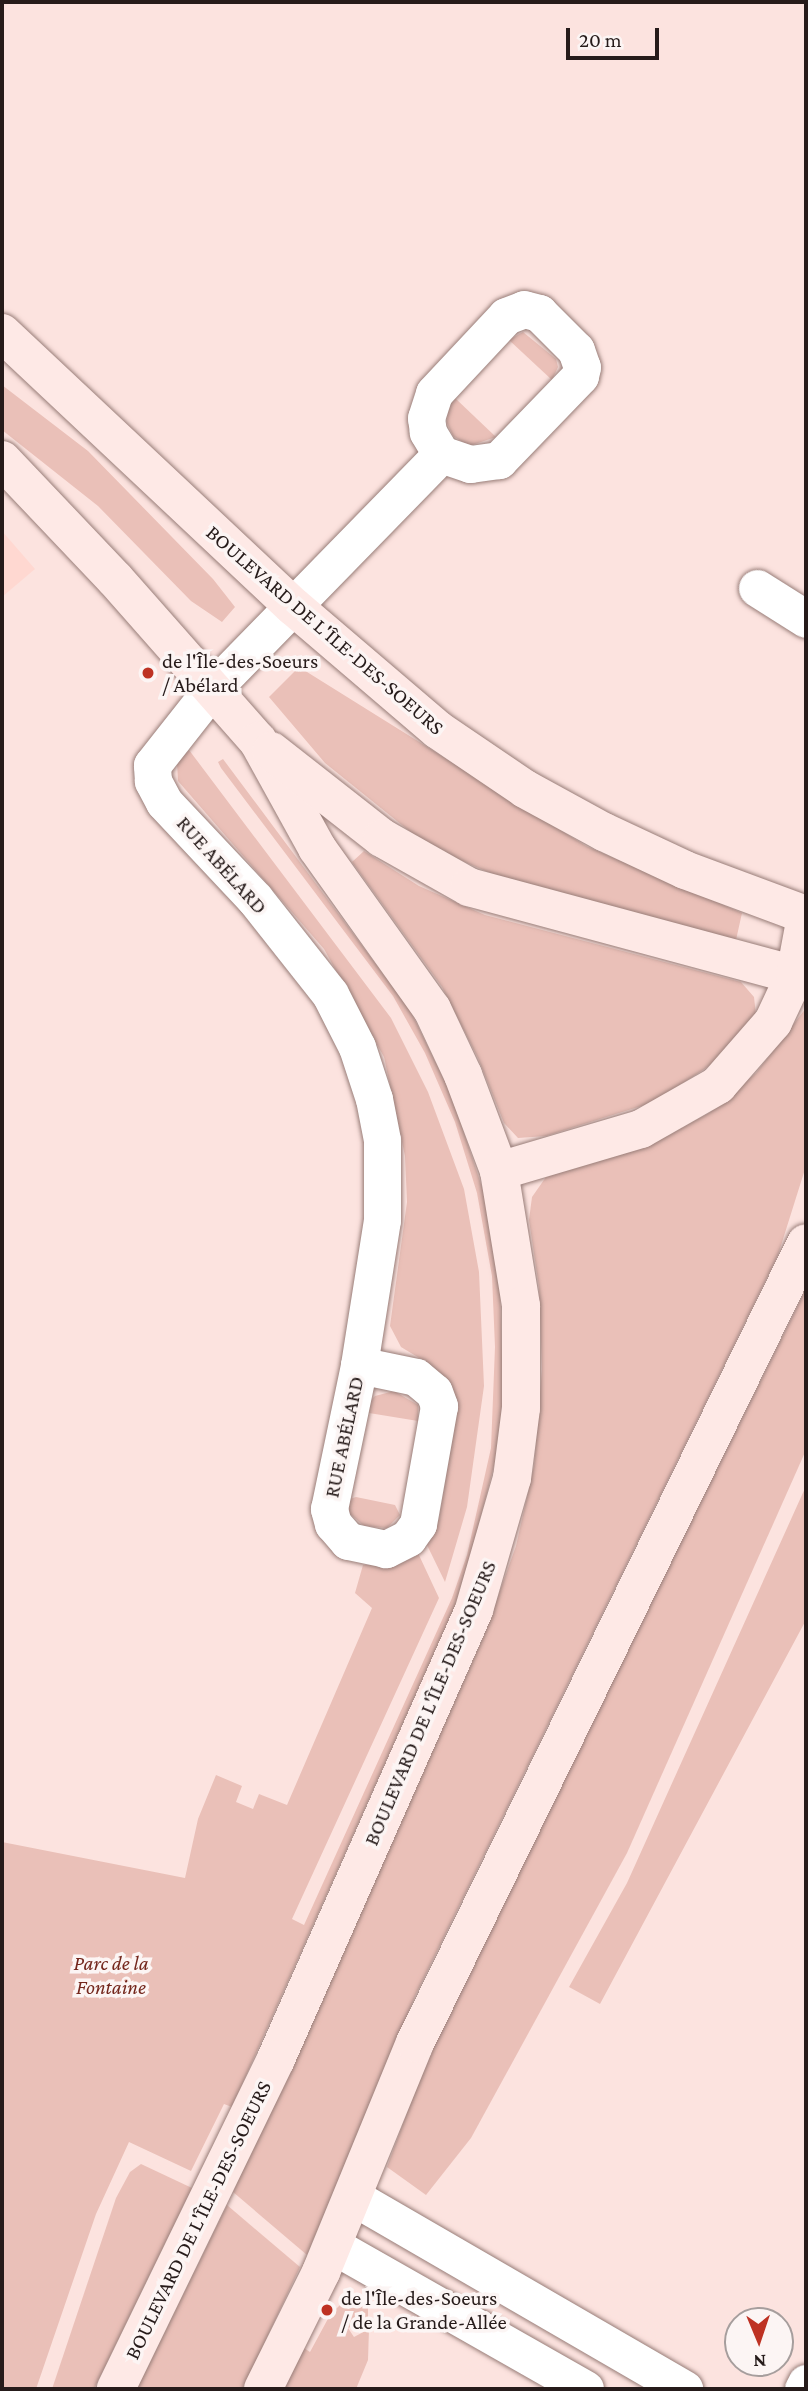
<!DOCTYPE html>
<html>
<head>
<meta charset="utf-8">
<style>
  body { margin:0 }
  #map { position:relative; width:808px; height:2391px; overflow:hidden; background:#fce3df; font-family:"Crimson Pro",serif }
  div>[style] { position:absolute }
  .built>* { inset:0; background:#ffd8d1 }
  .green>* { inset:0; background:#eac0b8 }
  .roads { filter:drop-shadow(0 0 2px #987d78) drop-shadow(0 0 2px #987d78) }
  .street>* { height:37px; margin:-18.5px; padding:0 18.5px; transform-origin:18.5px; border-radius:18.5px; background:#fff }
  .secondary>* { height:38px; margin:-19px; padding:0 19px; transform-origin:19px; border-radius:19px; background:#fee9e6 }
  .dots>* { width:19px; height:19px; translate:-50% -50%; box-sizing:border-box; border:4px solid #fcf5f4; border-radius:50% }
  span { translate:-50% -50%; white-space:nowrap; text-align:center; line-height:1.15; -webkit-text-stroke:7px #fcf5f4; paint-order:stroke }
  .street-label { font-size:21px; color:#261b1a }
  .poi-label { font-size:21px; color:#261b1a }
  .left { translate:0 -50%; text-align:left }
  .park-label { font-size:21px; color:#74271d; font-style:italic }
  .frame { position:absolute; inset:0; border:4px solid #261b1a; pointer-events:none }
  .north { position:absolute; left:724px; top:2307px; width:70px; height:70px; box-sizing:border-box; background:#fcf5f4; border:2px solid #a69e9d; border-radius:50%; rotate:178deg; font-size:19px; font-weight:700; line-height:28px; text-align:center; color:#261b1a }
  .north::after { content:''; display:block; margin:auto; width:24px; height:32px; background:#be3223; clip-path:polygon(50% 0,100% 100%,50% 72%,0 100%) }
  .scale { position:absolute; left:566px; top:28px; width:93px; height:32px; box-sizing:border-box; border:4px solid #261b1a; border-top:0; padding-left:9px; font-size:21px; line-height:24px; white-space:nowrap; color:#261b1a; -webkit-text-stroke:5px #fcf5f4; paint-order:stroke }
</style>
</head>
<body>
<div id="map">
  <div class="built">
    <div style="clip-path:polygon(2px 531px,35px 569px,2px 597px)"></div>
  </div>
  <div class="green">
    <div style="clip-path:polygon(523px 332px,556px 359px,558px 367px,552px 380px,509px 340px)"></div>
    <div style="clip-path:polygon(2px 385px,88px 451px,213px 579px,235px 607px,222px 622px,191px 601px,98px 506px,2px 430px)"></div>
    <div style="clip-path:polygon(455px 398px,496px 437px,469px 446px,453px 436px,447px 423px,448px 408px)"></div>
    <div style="clip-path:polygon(299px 667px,586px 846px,742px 913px,736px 940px,504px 879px,428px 846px,325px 763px,269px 697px)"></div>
    <div style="clip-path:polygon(189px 750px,391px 1018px,428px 1092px,464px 1189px,479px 1272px,484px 1386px,467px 1507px,445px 1582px,427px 1545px,439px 1519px,457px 1409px,446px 1381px,426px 1362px,401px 1347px,390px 1326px,407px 1202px,405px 1156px,384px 1057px,324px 949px,178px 781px,177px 762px)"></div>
    <div style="clip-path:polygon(223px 759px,410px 1010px,451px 1094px,487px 1202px,500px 1292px,503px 1392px,498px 1450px,462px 1590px,232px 2107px,224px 2104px,191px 2171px,129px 2142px,96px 2214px,36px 2389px,2px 2389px,2px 1842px,185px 1878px,198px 1819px,216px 1775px,242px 1786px,236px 1802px,253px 1809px,259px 1794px,287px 1805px,372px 1608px,355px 1593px,363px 1565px,391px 1565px,418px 1553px,439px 1598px,292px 1919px,304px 1925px,452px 1598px,467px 1555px,491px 1448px,495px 1347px,492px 1276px,477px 1193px,455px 1122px,425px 1053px,393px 996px,221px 768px,218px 762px)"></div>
    <div style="clip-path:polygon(364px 851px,419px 886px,485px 915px,741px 982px,754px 997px,756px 1015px,718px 1060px,654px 1102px,546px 1136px,518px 1138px,504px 1123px,478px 1058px,442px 987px,352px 862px)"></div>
    <div style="clip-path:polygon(806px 1008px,806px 1166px,778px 1255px,416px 1994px,307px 2255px,233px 2192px,483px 1638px,516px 1546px,534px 1466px,542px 1369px,539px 1287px,529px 1220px,532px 1197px,546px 1177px,663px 1138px,709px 1113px,756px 1073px)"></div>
    <div style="clip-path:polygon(806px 1289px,806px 1450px,627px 1853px,471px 2138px,426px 2195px,387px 2167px,431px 2048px)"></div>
    <div style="clip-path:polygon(394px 1391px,418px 1405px,418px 1421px,369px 1413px,368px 1403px,375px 1396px)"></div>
    <div style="clip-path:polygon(806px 1486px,806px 1620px,600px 2004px,569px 1987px,627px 1883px)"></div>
    <div style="clip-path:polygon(356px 1497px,395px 1505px,400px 1515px,387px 1528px,364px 1526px,347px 1511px,350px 1499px)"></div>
    <div style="clip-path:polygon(141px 2164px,192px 2188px,94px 2389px,52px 2389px,116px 2198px,130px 2172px)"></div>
    <div style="clip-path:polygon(227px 2205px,300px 2267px,255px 2363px,242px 2389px,137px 2389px)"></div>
    <div style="clip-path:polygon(349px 2296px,368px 2307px,368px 2321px,348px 2328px,354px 2337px,369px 2329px,368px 2360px,356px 2389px,284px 2389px,304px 2348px,310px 2352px,330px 2315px)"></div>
  </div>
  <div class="roads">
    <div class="street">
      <div style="left:524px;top:309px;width:16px;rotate:15deg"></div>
      <div style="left:539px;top:313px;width:52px;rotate:45deg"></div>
      <div style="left:576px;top:350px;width:18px;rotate:71deg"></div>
      <div style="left:582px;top:367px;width:9px;rotate:103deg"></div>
      <div style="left:580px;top:376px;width:117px;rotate:134deg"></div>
      <div style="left:499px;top:460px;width:29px;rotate:172deg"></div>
      <div style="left:470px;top:464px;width:31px;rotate:-161deg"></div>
      <div style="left:441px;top:454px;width:26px;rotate:-121deg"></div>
      <div style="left:428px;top:432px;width:14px;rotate:-98deg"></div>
      <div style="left:426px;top:418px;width:26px;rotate:-72deg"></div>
      <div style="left:434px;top:393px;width:105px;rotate:-46.9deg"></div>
      <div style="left:506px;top:316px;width:19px;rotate:-21deg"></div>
      <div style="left:757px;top:588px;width:58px;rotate:32.3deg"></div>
      <div style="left:359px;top:1365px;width:58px;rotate:11.9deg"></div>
      <div style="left:416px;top:1377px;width:23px;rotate:40deg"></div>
      <div style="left:434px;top:1392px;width:15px;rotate:70deg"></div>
      <div style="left:439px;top:1406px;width:120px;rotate:100.1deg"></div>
      <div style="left:418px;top:1524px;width:17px;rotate:126deg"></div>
      <div style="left:408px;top:1538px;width:25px;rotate:153deg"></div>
      <div style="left:386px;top:1549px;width:39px;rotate:-168deg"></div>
      <div style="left:348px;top:1541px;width:23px;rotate:-131deg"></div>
      <div style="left:333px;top:1524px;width:16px;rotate:-105deg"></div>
      <div style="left:329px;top:1509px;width:147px;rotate:-78.2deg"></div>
      <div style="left:359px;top:1365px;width:147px;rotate:-81deg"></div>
      <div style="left:382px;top:1220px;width:80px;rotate:-90deg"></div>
      <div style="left:382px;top:1140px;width:42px;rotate:-101deg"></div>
      <div style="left:374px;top:1099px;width:55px;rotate:-108.1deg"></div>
      <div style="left:357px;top:1047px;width:59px;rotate:-117deg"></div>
      <div style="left:330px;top:994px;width:121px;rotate:-128.3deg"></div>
      <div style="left:255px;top:899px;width:133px;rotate:-133.2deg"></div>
      <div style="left:164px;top:802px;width:24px;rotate:-118deg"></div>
      <div style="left:153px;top:781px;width:16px;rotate:-94deg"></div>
      <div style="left:152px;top:765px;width:95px;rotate:-51.8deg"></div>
      <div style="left:211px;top:690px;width:330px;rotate:-45.7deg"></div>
      <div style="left:353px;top:2197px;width:383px;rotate:30.1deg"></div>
      <div style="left:332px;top:2245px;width:291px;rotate:29.6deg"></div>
      <div style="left:803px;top:2389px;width:7px;rotate:-63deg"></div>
    </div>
    <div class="secondary">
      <div style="left:2px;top:333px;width:400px;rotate:43.2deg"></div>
      <div style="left:294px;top:607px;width:189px;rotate:40.5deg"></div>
      <div style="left:438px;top:730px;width:105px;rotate:34.1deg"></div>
      <div style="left:525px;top:789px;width:90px;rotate:28.6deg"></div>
      <div style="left:604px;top:832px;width:89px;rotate:25.1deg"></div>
      <div style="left:685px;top:870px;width:129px;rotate:20.4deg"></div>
      <div style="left:2px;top:460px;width:164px;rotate:46.5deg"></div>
      <div style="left:115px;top:579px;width:216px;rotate:48.6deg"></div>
      <div style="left:258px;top:741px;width:122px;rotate:61.1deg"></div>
      <div style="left:317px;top:848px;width:198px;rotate:54.5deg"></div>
      <div style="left:432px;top:1009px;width:73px;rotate:64.8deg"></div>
      <div style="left:463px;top:1075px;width:103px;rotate:69.4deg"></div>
      <div style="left:499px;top:1171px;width:137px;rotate:80.7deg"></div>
      <div style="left:521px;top:1306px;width:102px;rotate:90deg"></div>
      <div style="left:521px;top:1408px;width:71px;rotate:97.3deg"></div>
      <div style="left:512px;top:1478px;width:137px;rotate:106.1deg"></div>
      <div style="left:474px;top:1610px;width:491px;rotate:113.8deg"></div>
      <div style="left:276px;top:2059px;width:367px;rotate:115.9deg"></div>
      <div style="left:271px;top:751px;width:141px;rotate:38.1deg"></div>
      <div style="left:382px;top:838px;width:100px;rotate:29.4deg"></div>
      <div style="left:469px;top:887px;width:349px;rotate:15.1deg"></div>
      <div style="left:499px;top:1171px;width:148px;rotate:-16.5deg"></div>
      <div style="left:641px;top:1129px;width:89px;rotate:-29.7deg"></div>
      <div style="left:718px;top:1085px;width:84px;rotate:-48.9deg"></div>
      <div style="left:773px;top:1022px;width:52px;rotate:-64.9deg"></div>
      <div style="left:795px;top:975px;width:60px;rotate:-79.4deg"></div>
      <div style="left:263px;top:2389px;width:131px;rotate:-63.6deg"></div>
      <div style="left:321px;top:2272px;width:248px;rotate:-67.7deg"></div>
      <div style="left:415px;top:2043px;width:890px;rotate:-63.95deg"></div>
    </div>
  </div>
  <div class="dots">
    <div style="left:148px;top:673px;background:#be3223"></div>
    <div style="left:327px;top:2310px;background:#be3223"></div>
  </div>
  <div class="street-label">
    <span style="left:325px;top:630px;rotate:41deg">BOULEVARD DE L'ÎLE-DES-SOEURS</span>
    <span style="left:222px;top:865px;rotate:48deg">RUE ABÉLARD</span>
    <span style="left:344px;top:1437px;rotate:-78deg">RUE ABÉLARD</span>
    <span style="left:430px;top:1703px;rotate:-67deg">BOULEVARD DE L'ÎLE-DES-SOEURS</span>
    <span style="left:198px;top:2220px;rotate:-64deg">BOULEVARD DE L'ÎLE-DES-SOEURS</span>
  </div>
  <div class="poi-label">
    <span class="left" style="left:162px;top:673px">de l'Île-des-Soeurs<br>/ Abélard</span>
    <span class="left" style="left:341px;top:2310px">de l'Île-des-Soeurs<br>/ de la Grande-Allée</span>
  </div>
  <div class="park-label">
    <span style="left:111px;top:1975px">Parc de la<br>Fontaine</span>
  </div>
  <div class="frame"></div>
  <div class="north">N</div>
  <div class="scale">20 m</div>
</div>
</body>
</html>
